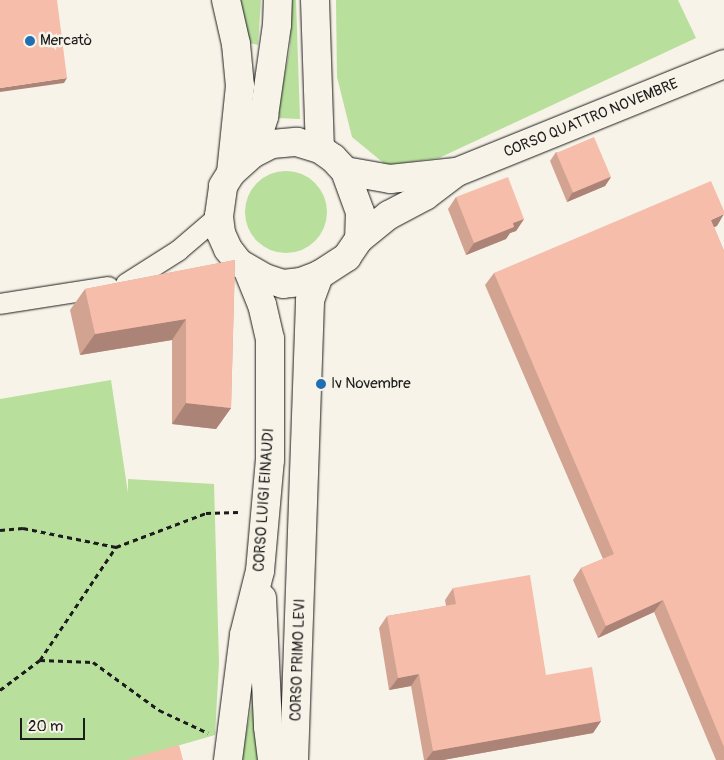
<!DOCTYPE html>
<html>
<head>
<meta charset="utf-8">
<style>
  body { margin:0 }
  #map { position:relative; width:724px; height:760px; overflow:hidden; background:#f7f3e8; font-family:Pangolin,sans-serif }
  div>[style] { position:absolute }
  .green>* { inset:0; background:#b8df9b }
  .round { border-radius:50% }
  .path>* { height:3px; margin-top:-1.5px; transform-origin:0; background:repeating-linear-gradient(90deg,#1c1c1c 0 5px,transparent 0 9px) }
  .roads { filter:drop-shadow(0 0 1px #1c1c1c) drop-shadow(0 0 1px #1c1c1c) }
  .minor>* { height:20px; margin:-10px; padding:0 10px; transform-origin:10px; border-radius:10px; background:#f7f3e8 }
  .secondary>* { height:28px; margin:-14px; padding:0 14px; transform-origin:14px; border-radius:14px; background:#f7f3e8 }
  .motorway>* { height:28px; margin:-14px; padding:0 14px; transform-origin:14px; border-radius:14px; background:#f7f3e8 }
  .wall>* { inset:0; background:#d3a392 }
  .shaded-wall>* { inset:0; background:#ac8477 }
  .building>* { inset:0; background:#f5bdaa; transform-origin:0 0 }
  .dots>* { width:14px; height:14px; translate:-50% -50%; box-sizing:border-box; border:2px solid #f7f3e8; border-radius:50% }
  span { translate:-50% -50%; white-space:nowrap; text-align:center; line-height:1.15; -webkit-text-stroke:5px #f7f3e8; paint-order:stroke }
  .poi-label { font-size:15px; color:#1c1c1c }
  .left { translate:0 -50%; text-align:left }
  .street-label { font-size:15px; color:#1c1c1c }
  .scale { position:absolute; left:20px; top:718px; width:65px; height:22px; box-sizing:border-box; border:2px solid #1c1c1c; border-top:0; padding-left:6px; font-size:15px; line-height:18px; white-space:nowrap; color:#1c1c1c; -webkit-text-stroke:4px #f7f3e8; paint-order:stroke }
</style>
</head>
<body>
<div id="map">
  <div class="green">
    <div style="clip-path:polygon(237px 0,261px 0,258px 45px,249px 43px)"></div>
    <div style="clip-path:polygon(291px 0,296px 0,300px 119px,276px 118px,290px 48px)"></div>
    <div style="clip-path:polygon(336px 0,678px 0,696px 38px,439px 158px,386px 165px,352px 137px,337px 77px)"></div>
    <div class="round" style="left:245px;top:171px;width:82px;height:82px"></div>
    <div style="clip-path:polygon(111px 380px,128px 493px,128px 479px,214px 484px,219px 663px,215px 735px,128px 760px,0 760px,0 399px)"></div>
    <div style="clip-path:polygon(255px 687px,265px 760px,241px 760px)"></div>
  </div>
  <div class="path">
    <div style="left:0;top:530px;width:23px;rotate:-5deg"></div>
    <div style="left:23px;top:528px;width:95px;rotate:11.5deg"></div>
    <div style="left:116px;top:547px;width:96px;rotate:-20.7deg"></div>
    <div style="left:206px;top:513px;width:32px;rotate:-2deg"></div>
    <div style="left:40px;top:660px;width:136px;rotate:-56.1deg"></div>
    <div style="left:0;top:690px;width:50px;rotate:-36.9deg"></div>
    <div style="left:40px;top:660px;width:53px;rotate:2.2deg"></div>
    <div style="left:93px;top:662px;width:82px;rotate:36deg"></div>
    <div style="left:159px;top:710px;width:54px;rotate:25.1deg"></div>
  </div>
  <div class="roads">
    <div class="minor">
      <div style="left:126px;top:284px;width:62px;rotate:-32.4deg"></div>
      <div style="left:178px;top:251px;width:54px;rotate:-40.5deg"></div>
      <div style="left:0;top:304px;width:110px;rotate:-8.9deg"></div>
    </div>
    <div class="secondary">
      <div style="left:315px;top:0;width:149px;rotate:88.1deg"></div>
      <div style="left:297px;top:142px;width:24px;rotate:17deg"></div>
      <div style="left:320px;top:149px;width:16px;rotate:35deg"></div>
      <div style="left:333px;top:158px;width:18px;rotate:47deg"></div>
      <div style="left:345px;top:171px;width:44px;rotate:69.9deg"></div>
      <div style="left:360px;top:212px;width:27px;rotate:92deg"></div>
      <div style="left:359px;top:239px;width:22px;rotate:124deg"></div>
      <div style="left:347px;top:257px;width:33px;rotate:147deg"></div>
      <div style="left:319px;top:275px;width:19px;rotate:159deg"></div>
      <div style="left:301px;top:282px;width:18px;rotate:174deg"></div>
      <div style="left:283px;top:284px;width:19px;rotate:-162deg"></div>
      <div style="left:265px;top:278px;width:30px;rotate:-150deg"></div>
      <div style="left:239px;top:263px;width:18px;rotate:-128deg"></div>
      <div style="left:228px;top:249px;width:17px;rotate:-114deg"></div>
      <div style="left:221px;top:233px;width:17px;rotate:-97deg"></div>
      <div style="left:219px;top:216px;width:30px;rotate:-82deg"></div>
      <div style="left:223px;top:186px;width:15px;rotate:-58deg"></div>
      <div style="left:231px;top:173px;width:28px;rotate:-42deg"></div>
      <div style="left:252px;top:154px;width:22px;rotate:-27deg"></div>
      <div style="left:272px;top:144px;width:25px;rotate:-5deg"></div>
      <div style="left:252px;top:154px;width:40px;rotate:-72deg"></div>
      <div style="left:264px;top:116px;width:92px;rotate:-81.9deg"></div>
      <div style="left:277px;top:25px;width:25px;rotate:-88deg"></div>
      <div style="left:345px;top:171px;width:46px;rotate:10.1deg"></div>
      <div style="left:390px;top:179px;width:66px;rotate:-6.1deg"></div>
      <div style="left:359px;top:239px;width:38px;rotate:-39deg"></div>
      <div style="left:389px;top:215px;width:41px;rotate:-27.8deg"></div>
      <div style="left:425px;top:196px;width:40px;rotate:-37deg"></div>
      <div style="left:457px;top:172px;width:288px;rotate:-22deg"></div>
      <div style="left:262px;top:598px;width:129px;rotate:87.3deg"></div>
      <div style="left:268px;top:727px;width:33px;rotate:83deg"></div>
      <div style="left:228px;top:760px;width:126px;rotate:-82.7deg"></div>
      <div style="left:244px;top:635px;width:66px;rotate:-76deg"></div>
      <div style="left:260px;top:571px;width:111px;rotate:-84.9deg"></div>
      <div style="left:270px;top:460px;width:121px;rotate:-90deg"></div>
      <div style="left:270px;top:339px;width:35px;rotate:-103deg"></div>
      <div style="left:262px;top:305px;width:38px;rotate:-112deg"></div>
      <div style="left:294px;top:760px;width:460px;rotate:-88deg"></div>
      <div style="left:310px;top:300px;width:27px;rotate:-70deg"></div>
    </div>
    <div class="motorway">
      <div style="left:226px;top:0;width:45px;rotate:77.2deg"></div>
      <div style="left:236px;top:44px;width:42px;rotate:84.6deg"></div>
      <div style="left:240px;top:86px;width:87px;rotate:95.9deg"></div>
    </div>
  </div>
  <div class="wall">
    <div style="clip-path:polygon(556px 152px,611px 177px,605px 186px,567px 202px,550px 161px)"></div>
    <div style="clip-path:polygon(456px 197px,524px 219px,516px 231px,510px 233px,506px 239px,466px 255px,448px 209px)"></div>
    <div style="clip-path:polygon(717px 226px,714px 227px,724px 251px,724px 760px,716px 760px,654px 612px,598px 638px,573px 580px,581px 568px,603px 559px,485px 285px,494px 273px)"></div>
    <div style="clip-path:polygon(235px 260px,231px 408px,216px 429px,172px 424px,172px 340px,80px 355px,70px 310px,85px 289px)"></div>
    <div style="clip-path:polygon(453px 588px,546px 675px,601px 721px,593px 733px,443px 760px,424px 760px,411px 686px,389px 690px,379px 628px,387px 616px,446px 606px,445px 600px)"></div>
  </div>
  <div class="shaded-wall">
    <div style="clip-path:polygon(67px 78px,64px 83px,0 92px,0 88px)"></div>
    <div style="clip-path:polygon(611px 177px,605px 186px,567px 202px,572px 193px)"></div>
    <div style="clip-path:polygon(724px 214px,717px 226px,702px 232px,711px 220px)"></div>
    <div style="clip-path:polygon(524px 219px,516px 231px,510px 233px,506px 239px,466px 255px,474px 243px,513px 223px)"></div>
    <div style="clip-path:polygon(186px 319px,172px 340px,80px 355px,95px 334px)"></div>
    <div style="clip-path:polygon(186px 403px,231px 408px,216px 429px,172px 424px)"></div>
    <div style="clip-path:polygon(663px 600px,654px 612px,598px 638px,606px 626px)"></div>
    <div style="clip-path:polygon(419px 674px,411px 686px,389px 690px,398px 678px)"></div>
    <div style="clip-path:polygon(601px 721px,593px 733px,443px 760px,426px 760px,433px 751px)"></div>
  </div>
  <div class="building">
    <div style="clip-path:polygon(0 0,57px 0,67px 78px,0 88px)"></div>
    <div style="left:594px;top:137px;width:43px;height:41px;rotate:67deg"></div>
    <div style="clip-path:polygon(508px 177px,524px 219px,513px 223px,514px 227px,474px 243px,456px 197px)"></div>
    <div style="clip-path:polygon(711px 181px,724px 211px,724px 214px,711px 220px,724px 251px,724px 747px,663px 600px,606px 626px,581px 568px,614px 554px,494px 273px)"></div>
    <div style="clip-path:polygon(235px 260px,231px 408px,186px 403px,186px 319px,95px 334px,85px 289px)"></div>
    <div style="clip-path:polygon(530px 575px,546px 675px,592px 667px,601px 721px,433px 751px,419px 674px,398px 678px,387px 616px,456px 604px,453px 588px)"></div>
    <div style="clip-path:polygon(179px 745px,183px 760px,126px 760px)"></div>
  </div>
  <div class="dots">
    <div style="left:30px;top:41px;background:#1f6fb2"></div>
    <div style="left:321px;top:384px;background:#1f6fb2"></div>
  </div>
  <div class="poi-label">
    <span class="left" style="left:40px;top:41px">Mercatò</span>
    <span class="left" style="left:331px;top:384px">Iv Novembre</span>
  </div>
  <div class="street-label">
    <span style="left:591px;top:118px;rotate:-22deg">CORSO QUATTRO NOVEMBRE</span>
    <span style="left:264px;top:500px;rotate:-86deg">CORSO LUIGI EINAUDI</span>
    <span style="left:298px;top:660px;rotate:-88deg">CORSO PRIMO LEVI</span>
  </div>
  <div class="scale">20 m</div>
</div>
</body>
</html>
